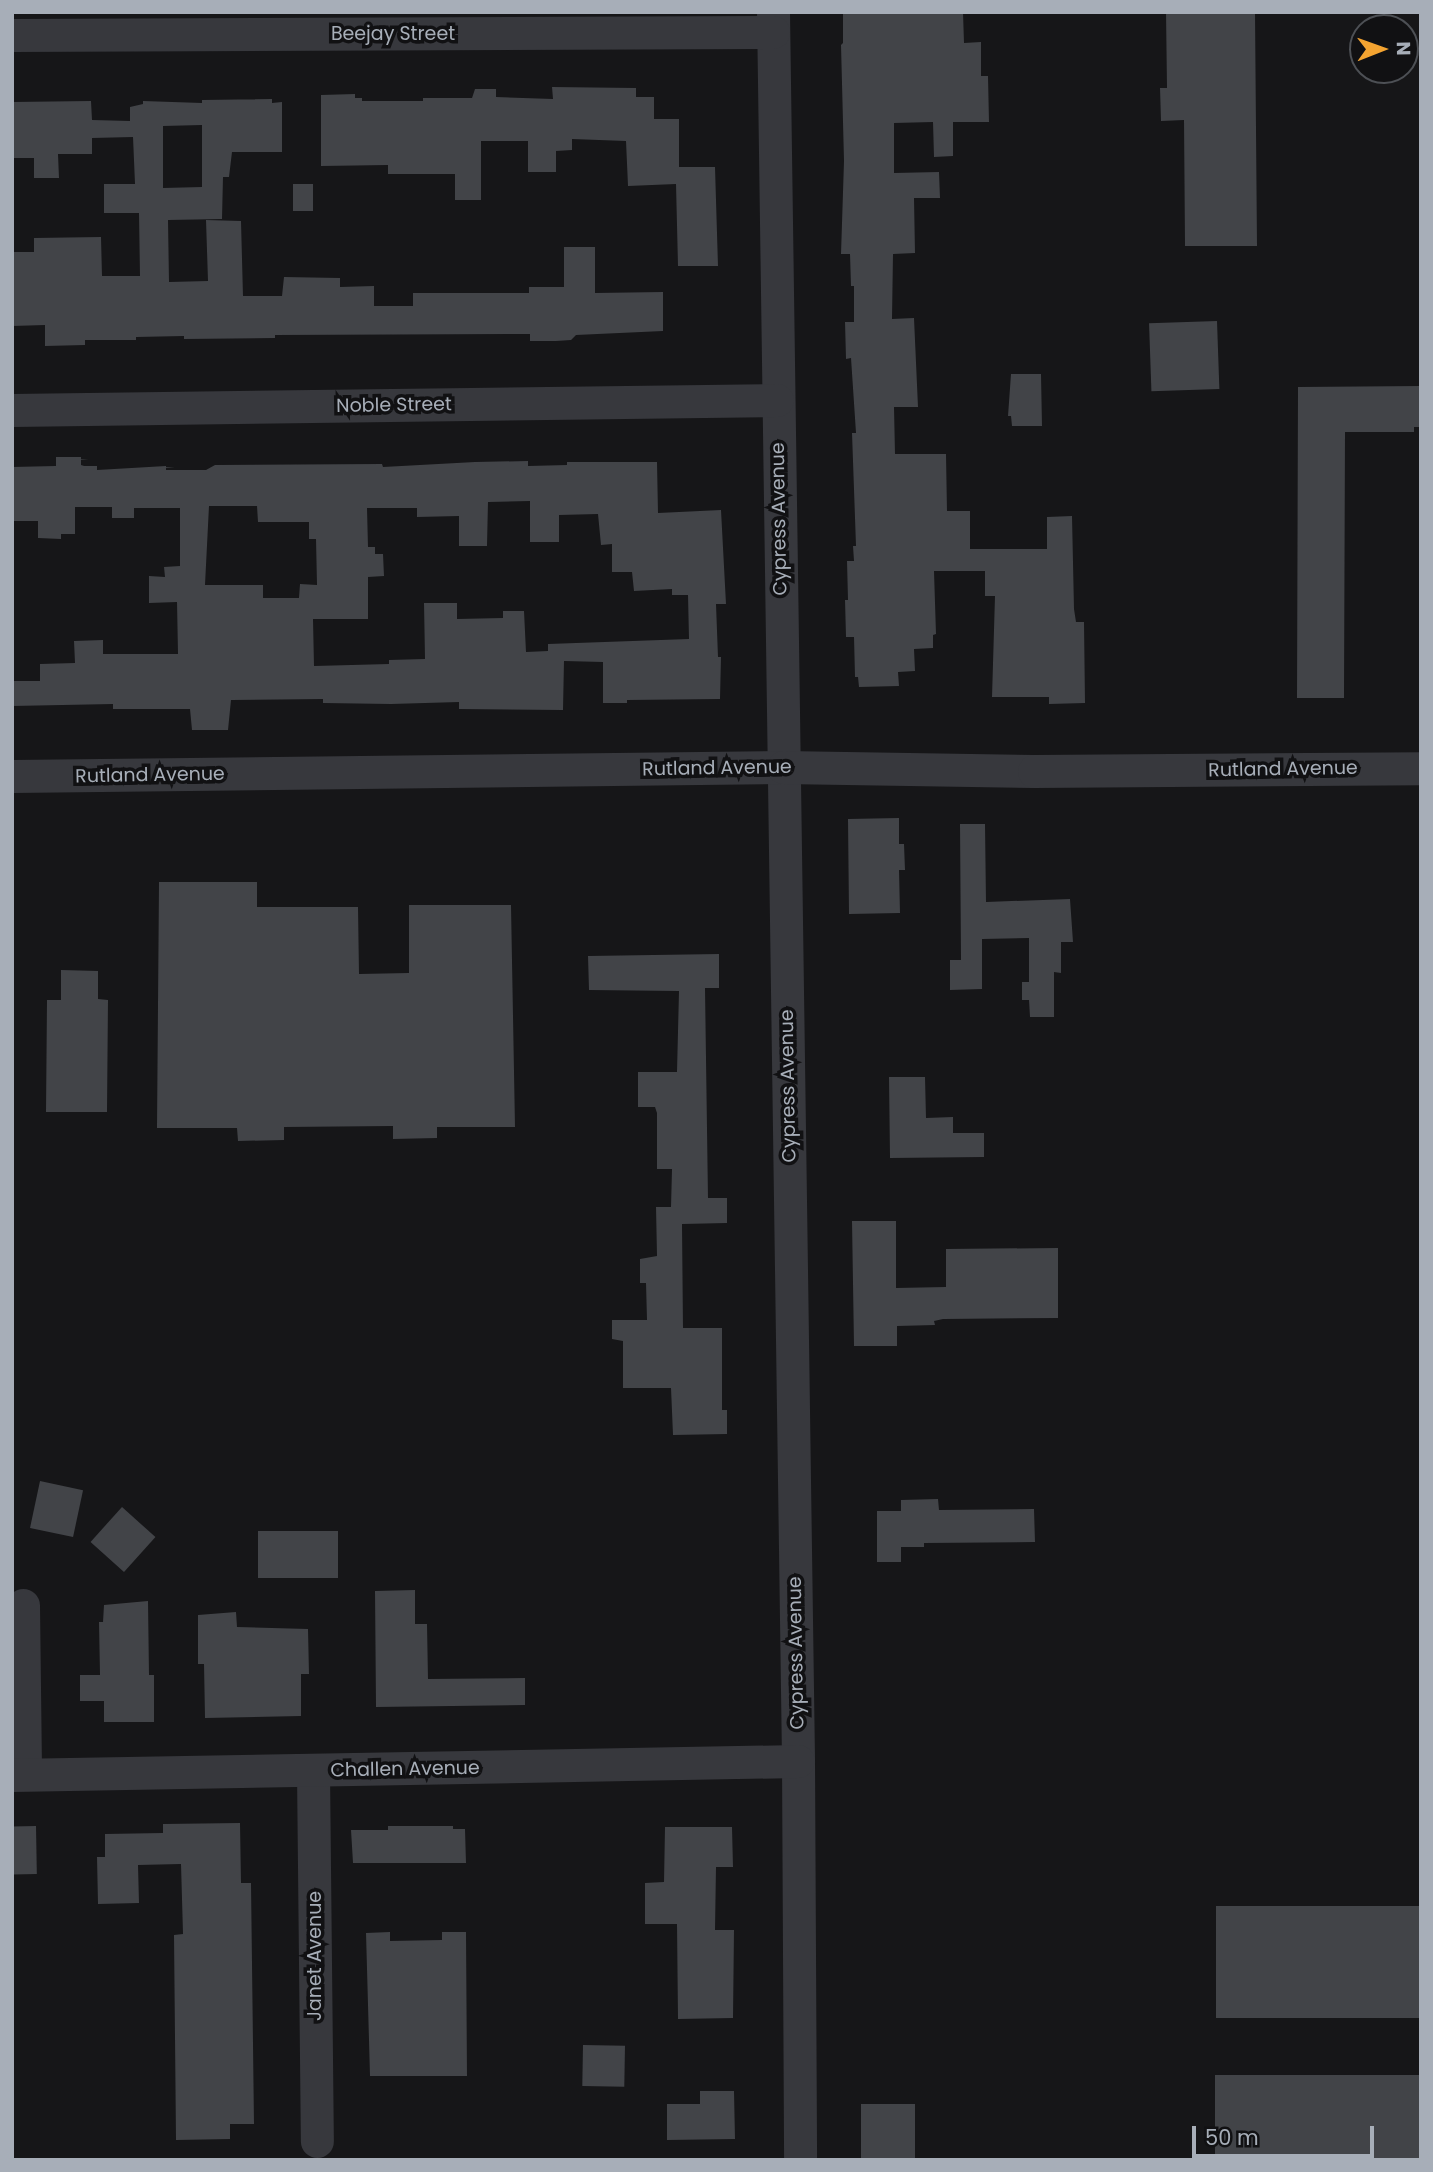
<!DOCTYPE html>
<html>
<head>
<meta charset="utf-8">
<style>
  body { margin:0 }
  #map { position:relative; width:1433px; height:2172px; overflow:hidden; background:#161618; font-family:Poppins,sans-serif }
  div>[style] { position:absolute }
  .building>* { inset:0; background:#424448; transform-origin:0 0 }
  .minor>* { height:33px; margin:-16.5px; padding:0 16.5px; transform-origin:16.5px; border-radius:16.5px; background:#37383d }
  span { translate:-50% -50%; white-space:nowrap; text-align:center; line-height:1.15; -webkit-text-stroke:7px #111113; paint-order:stroke }
  .street-label { font-size:19px; color:#a7aeb8 }
  .frame { position:absolute; inset:0; border:14px solid #a7aeb8; pointer-events:none }
  .north { position:absolute; left:1349px; top:14px; width:70px; height:70px; box-sizing:border-box; background:#111113; border:2px solid #4d5055; border-radius:50%; rotate:89deg; font-size:19px; font-weight:700; line-height:28px; text-align:center; color:#a7aeb8 }
  .north::after { content:''; display:block; margin:auto; width:24px; height:32px; background:#f4a431; clip-path:polygon(50% 0,100% 100%,50% 72%,0 100%) }
  .scale { position:absolute; left:1192px; top:2126px; width:182px; height:32px; box-sizing:border-box; border:4px solid #a7aeb8; border-top:0; padding-left:9px; font-size:21px; line-height:24px; white-space:nowrap; color:#a7aeb8; -webkit-text-stroke:5px #111113; paint-order:stroke }
</style>
</head>
<body>
<div id="map">
  <div class="building">
    <div style="clip-path:polygon(843px 12px,963px 12px,964px 43px,981px 42px,981px 76px,988px 76px,989px 122px,953px 122px,953px 156px,934px 157px,933px 122px,894px 123px,894px 173px,939px 172px,940px 198px,914px 198px,915px 253px,893px 254px,892px 319px,914px 318px,918px 407px,894px 407px,895px 454px,946px 454px,947px 511px,970px 511px,970px 549px,1047px 549px,1047px 517px,1072px 516px,1074px 609px,1076px 622px,1084px 622px,1085px 703px,1049px 704px,1049px 697px,992px 697px,995px 596px,985px 596px,985px 571px,934px 571px,936px 634px,933px 635px,933px 648px,914px 649px,915px 671px,898px 672px,899px 686px,859px 687px,858px 677px,855px 677px,854px 637px,846px 637px,845px 600px,848px 600px,847px 561px,854px 561px,853px 546px,856px 546px,852px 433px,856px 433px,851px 358px,846px 359px,845px 322px,854px 322px,854px 286px,851px 286px,850px 254px,841px 254px,844px 161px,841px 45px,843px 43px)"></div>
    <div style="clip-path:polygon(1166px 12px,1255px 12px,1257px 246px,1185px 246px,1184px 120px,1161px 121px,1160px 88px,1167px 88px)"></div>
    <div style="clip-path:polygon(552px 87px,636px 88px,636px 97px,654px 97px,654px 119px,679px 119px,679px 167px,715px 167px,718px 266px,678px 266px,676px 184px,628px 186px,626px 141px,572px 139px,572px 150px,556px 151px,556px 172px,528px 172px,528px 141px,481px 141px,481px 200px,455px 200px,455px 174px,388px 174px,388px 165px,321px 166px,321px 95px,355px 94px,355px 98px,362px 98px,362px 101px,423px 101px,423px 98px,472px 98px,475px 89px,496px 89px,496px 97px,553px 99px)"></div>
    <div style="clip-path:polygon(evenodd,272px 99px,272px 103px,282px 102px,282px 152px,232px 152px,229px 177px,223px 177px,222px 219px,168px 220px,169px 282px,208px 281px,206px 220px,241px 221px,243px 296px,282px 296px,284px 277px,340px 278px,340px 287px,374px 286px,374px 306px,413px 306px,413px 293px,529px 293px,529px 287px,564px 287px,564px 247px,595px 247px,595px 293px,663px 292px,663px 331px,576px 335px,571px 340px,556px 341px,530px 341px,530px 334px,275px 335px,275px 338px,184px 339px,184px 336px,136px 337px,136px 340px,85px 340px,85px 345px,45px 346px,45px 325px,12px 326px,12px 252px,34px 252px,34px 238px,101px 237px,102px 276px,140px 276px,139px 213px,104px 213px,104px 184px,135px 184px,133px 137px,92px 138px,92px 154px,58px 154px,59px 178px,34px 178px,34px 158px,12px 158px,12px 102px,91px 101px,92px 120px,130px 121px,130px 107px,143px 104px,143px 101px,202px 103px,202px 100px,272px 99px,202px 125px,202px 187px,163px 188px,163px 126px,202px 125px)"></div>
    <div style="left:293px;top:184px;width:20px;height:27px"></div>
    <div style="left:1217px;top:321px;width:68px;height:68px;rotate:88deg"></div>
    <div style="clip-path:polygon(1011px 374px,1041px 374px,1042px 426px,1012px 426px,1011px 416px,1008px 416px)"></div>
    <div style="clip-path:polygon(1421px 386px,1421px 427px,1414px 427px,1414px 432px,1345px 432px,1344px 698px,1297px 698px,1298px 387px)"></div>
    <div style="clip-path:polygon(evenodd,56px 457px,81px 457px,81px 466px,97px 466px,97px 470px,166px 466px,166px 470px,206px 470px,215px 465px,382px 464px,383px 467px,475px 462px,528px 461px,528px 466px,567px 465px,567px 462px,657px 462px,658px 513px,721px 510px,726px 604px,716px 604px,718px 657px,721px 657px,720px 699px,627px 700px,627px 703px,603px 703px,603px 662px,564px 661px,563px 710px,459px 709px,459px 702px,391px 704px,323px 703px,323px 699px,231px 700px,228px 730px,192px 730px,190px 709px,113px 709px,113px 704px,12px 706px,12px 681px,40px 681px,40px 664px,75px 663px,74px 641px,103px 640px,103px 654px,178px 654px,177px 602px,149px 603px,149px 576px,165px 577px,164px 567px,180px 566px,180px 508px,134px 508px,134px 518px,112px 518px,112px 507px,75px 507px,75px 534px,61px 534px,61px 539px,38px 538px,38px 521px,12px 521px,12px 467px,56px 466px,56px 457px,530px 501px,530px 542px,559px 542px,559px 515px,598px 514px,601px 545px,612px 544px,612px 572px,632px 572px,634px 591px,672px 589px,672px 595px,688px 595px,689px 639px,548px 644px,548px 651px,526px 652px,524px 611px,503px 611px,503px 618px,457px 619px,457px 603px,424px 603px,425px 659px,389px 660px,389px 664px,314px 666px,313px 619px,368px 619px,368px 577px,384px 576px,383px 554px,375px 554px,375px 547px,368px 547px,367px 508px,417px 508px,417px 517px,459px 516px,459px 546px,487px 546px,488px 502px,530px 501px,56px 457px,209px 506px,257px 506px,258px 522px,309px 522px,309px 539px,316px 539px,317px 585px,300px 584px,299px 598px,263px 598px,263px 585px,205px 585px,209px 506px)"></div>
    <div style="clip-path:polygon(899px 818px,899px 844px,904px 844px,905px 870px,899px 870px,900px 913px,849px 914px,848px 819px)"></div>
    <div style="clip-path:polygon(960px 824px,985px 824px,986px 902px,1070px 899px,1073px 942px,1061px 942px,1061px 973px,1054px 972px,1054px 1017px,1030px 1017px,1029px 1000px,1022px 1000px,1022px 982px,1029px 982px,1029px 938px,982px 939px,982px 989px,950px 990px,950px 960px,961px 960px)"></div>
    <div style="clip-path:polygon(159px 882px,257px 882px,257px 907px,358px 907px,359px 974px,409px 973px,409px 905px,511px 905px,515px 1127px,437px 1127px,437px 1138px,393px 1139px,393px 1126px,284px 1127px,284px 1140px,238px 1141px,237px 1128px,157px 1128px)"></div>
    <div style="clip-path:polygon(719px 954px,719px 988px,705px 988px,708px 1198px,727px 1198px,727px 1223px,682px 1224px,683px 1328px,722px 1328px,722px 1410px,727px 1410px,727px 1434px,673px 1435px,671px 1388px,623px 1388px,623px 1341px,612px 1339px,612px 1320px,647px 1320px,646px 1283px,640px 1283px,640px 1259px,657px 1256px,656px 1207px,671px 1207px,672px 1169px,657px 1169px,657px 1113px,655px 1107px,638px 1107px,638px 1072px,677px 1072px,679px 991px,589px 990px,588px 956px)"></div>
    <div style="clip-path:polygon(61px 970px,98px 971px,98px 999px,108px 1000px,107px 1112px,46px 1112px,47px 1000px,61px 1000px)"></div>
    <div style="clip-path:polygon(889px 1077px,925px 1077px,926px 1118px,953px 1117px,953px 1133px,984px 1133px,984px 1157px,890px 1158px)"></div>
    <div style="clip-path:polygon(852px 1221px,896px 1221px,896px 1288px,946px 1287px,946px 1249px,1058px 1248px,1058px 1318px,943px 1319px,934px 1321px,935px 1325px,897px 1326px,897px 1346px,854px 1346px)"></div>
    <div style="left:40px;top:1481px;width:44px;height:48px;rotate:12deg"></div>
    <div style="clip-path:polygon(938px 1499px,939px 1510px,1034px 1509px,1035px 1542px,924px 1543px,924px 1547px,901px 1547px,901px 1562px,877px 1562px,877px 1511px,901px 1511px,901px 1500px)"></div>
    <div style="left:122px;top:1507px;width:45px;height:47px;rotate:42deg"></div>
    <div style="left:258px;top:1531px;width:80px;height:47px"></div>
    <div style="clip-path:polygon(415px 1590px,415px 1624px,427px 1624px,428px 1679px,525px 1678px,525px 1705px,376px 1707px,375px 1591px)"></div>
    <div style="clip-path:polygon(148px 1601px,149px 1675px,154px 1675px,154px 1722px,104px 1722px,104px 1701px,80px 1701px,80px 1675px,100px 1675px,99px 1622px,103px 1622px,104px 1605px)"></div>
    <div style="clip-path:polygon(236px 1612px,237px 1627px,308px 1629px,309px 1674px,301px 1674px,301px 1716px,205px 1718px,204px 1664px,198px 1664px,198px 1615px)"></div>
    <div style="clip-path:polygon(240px 1823px,241px 1883px,251px 1883px,254px 2124px,230px 2124px,230px 2139px,176px 2140px,174px 1935px,183px 1934px,181px 1864px,138px 1865px,139px 1903px,98px 1904px,97px 1857px,105px 1857px,105px 1834px,163px 1833px,163px 1824px)"></div>
    <div style="left:36px;top:1826px;width:48px;height:24px;rotate:89deg"></div>
    <div style="clip-path:polygon(388px 1826px,453px 1826px,453px 1829px,465px 1829px,466px 1863px,353px 1863px,351px 1830px,388px 1830px)"></div>
    <div style="clip-path:polygon(665px 1827px,732px 1827px,733px 1867px,716px 1867px,715px 1930px,734px 1930px,733px 2018px,678px 2019px,677px 1924px,645px 1924px,645px 1883px,664px 1882px)"></div>
    <div style="left:1421px;top:1906px;width:112px;height:205px;rotate:90deg"></div>
    <div style="clip-path:polygon(390px 1932px,390px 1941px,442px 1940px,442px 1932px,466px 1932px,467px 2076px,370px 2076px,366px 1933px)"></div>
    <div style="left:583px;top:2045px;width:42px;height:41px;rotate:1deg"></div>
    <div style="left:1421px;top:2075px;width:85px;height:206px;rotate:90deg"></div>
    <div style="clip-path:polygon(700px 2091px,734px 2091px,735px 2139px,667px 2140px,667px 2104px,700px 2104px)"></div>
    <div style="left:861px;top:2104px;width:54px;height:56px"></div>
  </div>
  <div class="minor">
    <div style="left:773px;top:12px;width:1749px;rotate:89.18deg"></div>
    <div style="left:798px;top:1761px;width:399px;rotate:89.7deg"></div>
    <div style="left:12px;top:35px;width:761px;rotate:-0.23deg"></div>
    <div style="left:12px;top:410px;width:765px;rotate:-0.75deg"></div>
    <div style="left:12px;top:776px;width:771px;rotate:-0.67deg"></div>
    <div style="left:783px;top:767px;width:251px;rotate:0.9deg"></div>
    <div style="left:1034px;top:771px;width:387px;rotate:-0.4deg"></div>
    <div style="left:23px;top:1605px;width:169px;rotate:89.3deg"></div>
    <div style="left:313px;top:1771px;width:370px;rotate:89.4deg"></div>
    <div style="left:12px;top:1775px;width:786px;rotate:-1.02deg"></div>
  </div>
  <div class="street-label">
    <span style="left:393px;top:34px">Beejay Street</span>
    <span style="left:394px;top:405px;rotate:-1deg">Noble Street</span>
    <span style="left:779px;top:519px;rotate:-91deg">Cypress Avenue</span>
    <span style="left:717px;top:768px;rotate:-1deg">Rutland Avenue</span>
    <span style="left:1283px;top:769px;rotate:-1deg">Rutland Avenue</span>
    <span style="left:150px;top:775px;rotate:-1deg">Rutland Avenue</span>
    <span style="left:788px;top:1086px;rotate:-91deg">Cypress Avenue</span>
    <span style="left:796px;top:1653px;rotate:-91deg">Cypress Avenue</span>
    <span style="left:405px;top:1769px;rotate:-1deg">Challen Avenue</span>
    <span style="left:315px;top:1956px;rotate:-90deg">Janet Avenue</span>
  </div>
  <div class="frame"></div>
  <div class="north">N</div>
  <div class="scale">50 m</div>
</div>
</body>
</html>
